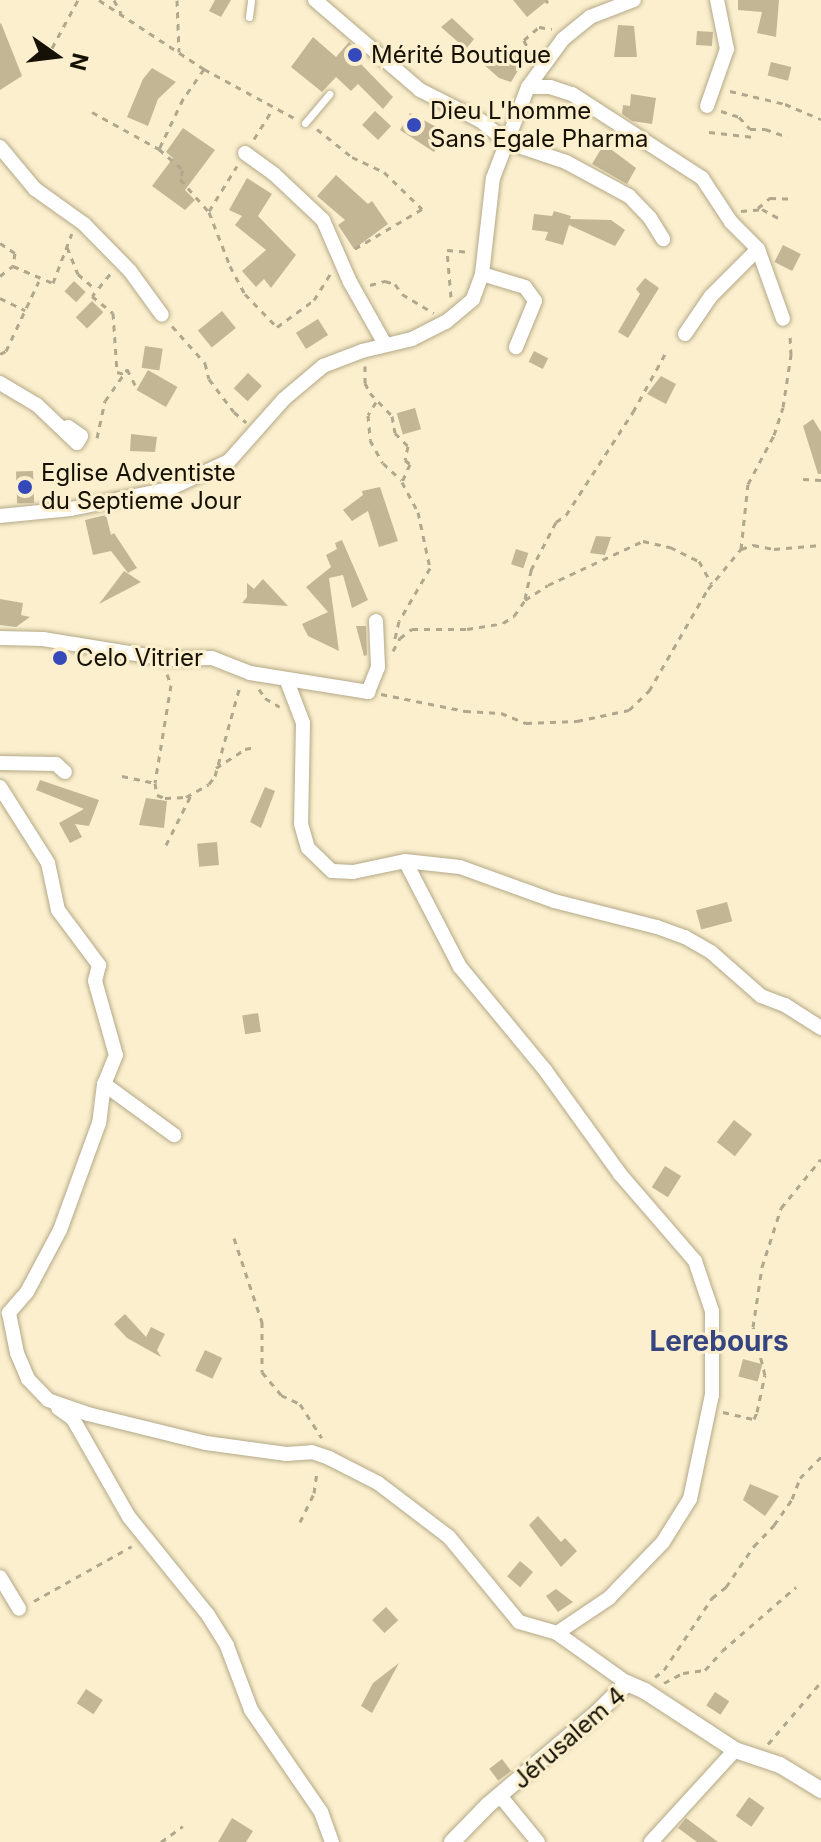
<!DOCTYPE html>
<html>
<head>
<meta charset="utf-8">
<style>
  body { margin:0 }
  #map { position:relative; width:821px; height:1842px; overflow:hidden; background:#fbefcd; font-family:Inter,sans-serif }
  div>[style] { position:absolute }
  .building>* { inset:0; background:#c2b695; transform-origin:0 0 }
  .path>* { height:3px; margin-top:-1.5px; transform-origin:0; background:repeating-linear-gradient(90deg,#b0a78c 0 6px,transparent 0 12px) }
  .roads { filter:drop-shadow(0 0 2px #b3a887) drop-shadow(0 0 2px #b3a887) }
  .service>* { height:7px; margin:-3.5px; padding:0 3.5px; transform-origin:3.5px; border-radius:3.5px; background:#fff }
  .minor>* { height:14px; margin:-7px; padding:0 7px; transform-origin:7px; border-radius:7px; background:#fff }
  .tertiary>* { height:16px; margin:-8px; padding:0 8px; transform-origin:8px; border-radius:8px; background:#fff }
  .dots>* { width:22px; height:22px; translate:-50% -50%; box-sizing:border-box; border:4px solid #fbefcd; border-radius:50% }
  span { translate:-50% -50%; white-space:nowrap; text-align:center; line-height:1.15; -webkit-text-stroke:6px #fbefcd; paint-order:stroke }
  .poi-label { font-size:24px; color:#151105 }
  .left { translate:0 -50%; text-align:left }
  .street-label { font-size:24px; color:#151105 }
  .quarter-label { font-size:28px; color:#364580; font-weight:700 }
  .north { position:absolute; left:16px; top:16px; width:80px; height:80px; -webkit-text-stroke:6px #fbefcd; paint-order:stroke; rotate:104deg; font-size:22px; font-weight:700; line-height:32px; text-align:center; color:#151105 }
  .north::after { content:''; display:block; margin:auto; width:28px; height:36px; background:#151105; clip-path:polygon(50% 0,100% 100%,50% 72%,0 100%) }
</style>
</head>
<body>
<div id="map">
  <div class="building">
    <div style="clip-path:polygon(215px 0,231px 0,221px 17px,209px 11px)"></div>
    <div style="clip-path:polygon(513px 0,548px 0,527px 17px)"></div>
    <div style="clip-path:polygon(738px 0,779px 0,776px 37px,757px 33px,762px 12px,738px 10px)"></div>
    <div style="clip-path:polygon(452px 18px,474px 39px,466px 49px,441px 27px)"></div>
    <div style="clip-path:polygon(1px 23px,22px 76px,0 90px,0 24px)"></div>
    <div style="clip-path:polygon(618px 25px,634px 26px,637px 57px,614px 57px)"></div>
    <div style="left:697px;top:31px;width:16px;height:14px;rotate:4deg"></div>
    <div style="clip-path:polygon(313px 37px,336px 57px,349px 42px,360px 52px,355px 58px,393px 97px,383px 109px,358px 84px,351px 91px,336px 77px,322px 92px,291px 67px)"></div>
    <div style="clip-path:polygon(507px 49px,524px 61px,511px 82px,499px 78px,474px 56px,498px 63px)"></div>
    <div style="left:771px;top:62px;width:21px;height:14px;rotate:14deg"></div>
    <div style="clip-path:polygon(152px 68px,176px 82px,158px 99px,148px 126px,127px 117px,143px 79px)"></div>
    <div style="clip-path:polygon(631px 94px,656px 98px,652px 124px,632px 121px,622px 114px,623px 105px,630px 106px)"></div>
    <div style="left:375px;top:111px;width:22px;height:19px;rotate:43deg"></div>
    <div style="clip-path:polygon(410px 113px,446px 132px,434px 152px,400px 130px)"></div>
    <div style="clip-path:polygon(183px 128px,215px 150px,185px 190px,195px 200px,185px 210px,152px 186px,173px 158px,166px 152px)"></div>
    <div style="clip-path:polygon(604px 144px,636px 168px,627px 184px,592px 164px)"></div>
    <div style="clip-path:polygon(336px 175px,368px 204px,372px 201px,388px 224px,354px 249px,338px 225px,345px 220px,317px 196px)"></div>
    <div style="clip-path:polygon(247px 178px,272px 194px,258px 216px,296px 255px,271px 288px,264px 279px,256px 287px,242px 271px,266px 250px,235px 225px,242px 216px,229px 210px)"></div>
    <div style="clip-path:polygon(554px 211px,571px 216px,570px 219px,611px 220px,625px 230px,615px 246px,569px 225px,563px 245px,545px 240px,548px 232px,532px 230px,534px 214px,552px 216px)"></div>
    <div style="left:783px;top:245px;width:20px;height:19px;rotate:27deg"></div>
    <div style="clip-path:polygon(645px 278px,659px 288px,628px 338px,618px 332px,640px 294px,636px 289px)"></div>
    <div style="left:74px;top:281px;width:16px;height:14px;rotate:43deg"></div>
    <div style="left:92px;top:301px;width:16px;height:23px;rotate:45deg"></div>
    <div style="left:222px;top:311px;width:22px;height:31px;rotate:51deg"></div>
    <div style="left:318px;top:319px;width:19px;height:26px;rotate:58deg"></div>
    <div style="left:145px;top:346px;width:18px;height:22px;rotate:9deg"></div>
    <div style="left:534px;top:351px;width:16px;height:12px;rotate:27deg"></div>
    <div style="left:148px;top:370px;width:34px;height:23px;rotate:30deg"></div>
    <div style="left:248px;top:373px;width:19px;height:21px;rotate:43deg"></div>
    <div style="clip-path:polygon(661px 376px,676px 384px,666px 404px,647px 394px)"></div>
    <div style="left:415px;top:408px;width:22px;height:19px;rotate:74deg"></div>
    <div style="clip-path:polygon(813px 419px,821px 432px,821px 474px,818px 474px,803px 426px)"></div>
    <div style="clip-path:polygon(131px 434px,157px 437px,155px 452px,130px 451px)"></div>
    <div style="left:33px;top:471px;width:32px;height:17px;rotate:88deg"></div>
    <div style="clip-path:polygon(380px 487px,398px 541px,379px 547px,368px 511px,352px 521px,343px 510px,363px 495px,362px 491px)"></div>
    <div style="clip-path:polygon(106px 515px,111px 535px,114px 533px,137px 568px,128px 573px,111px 551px,93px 555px,85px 520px)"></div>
    <div style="clip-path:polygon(596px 536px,611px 537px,605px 555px,590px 553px)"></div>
    <div style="clip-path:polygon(342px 540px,368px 600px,352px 608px,343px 575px,329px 578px,339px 651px,308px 636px,302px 624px,328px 612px,306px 587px,331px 567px,326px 555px,337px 549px,335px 543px)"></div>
    <div style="left:516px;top:549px;width:13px;height:16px;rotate:18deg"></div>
    <div style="clip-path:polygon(124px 571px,141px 582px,99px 604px)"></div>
    <div style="clip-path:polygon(263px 579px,288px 606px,242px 603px,247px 597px,247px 583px,254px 589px)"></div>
    <div style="clip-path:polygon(0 599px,23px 603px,21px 615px,30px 617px,16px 627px,0 625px)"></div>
    <div style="clip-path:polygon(356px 626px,366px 626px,367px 655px,364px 656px)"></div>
    <div style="clip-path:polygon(40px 780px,99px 800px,89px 826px,75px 824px,82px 837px,70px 843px,59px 823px,84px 809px,36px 790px)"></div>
    <div style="clip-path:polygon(265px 787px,275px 791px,261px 828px,250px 822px)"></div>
    <div style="clip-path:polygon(146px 798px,167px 801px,164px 828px,139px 825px)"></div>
    <div style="left:217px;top:842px;width:23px;height:20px;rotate:85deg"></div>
    <div style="left:727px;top:902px;width:20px;height:32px;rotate:75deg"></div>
    <div style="left:258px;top:1013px;width:19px;height:16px;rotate:81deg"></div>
    <div style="left:734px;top:1120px;width:23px;height:28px;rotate:38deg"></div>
    <div style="left:665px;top:1166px;width:19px;height:25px;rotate:32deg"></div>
    <div style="clip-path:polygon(125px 1314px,146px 1337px,151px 1327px,165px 1334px,157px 1350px,161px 1357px,127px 1338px,114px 1324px)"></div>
    <div style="left:205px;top:1350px;width:19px;height:23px;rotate:25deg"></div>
    <div style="left:743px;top:1359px;width:20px;height:18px;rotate:15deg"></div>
    <div style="clip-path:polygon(750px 1484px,779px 1496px,765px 1516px,743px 1500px)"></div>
    <div style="clip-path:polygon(538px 1516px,561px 1542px,565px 1538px,577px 1551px,561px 1567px,529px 1525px)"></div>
    <div style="left:520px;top:1561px;width:17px;height:20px;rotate:40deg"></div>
    <div style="clip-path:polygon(556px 1589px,573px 1602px,558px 1612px,546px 1596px)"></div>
    <div style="left:386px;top:1607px;width:18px;height:19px;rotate:47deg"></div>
    <div style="clip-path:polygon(399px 1663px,372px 1713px,361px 1706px,373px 1683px)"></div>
    <div style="left:86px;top:1689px;width:20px;height:17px;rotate:33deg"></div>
    <div style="left:715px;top:1692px;width:17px;height:16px;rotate:33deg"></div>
    <div style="left:502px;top:1759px;width:15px;height:16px;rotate:53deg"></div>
    <div style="left:749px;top:1797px;width:19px;height:23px;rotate:35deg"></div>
    <div style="clip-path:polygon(232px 1818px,253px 1831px,246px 1842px,218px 1842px)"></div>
    <div style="clip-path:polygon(686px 1818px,718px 1842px,697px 1842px,678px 1828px)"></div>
  </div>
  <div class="path">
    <div style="left:99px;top:0;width:126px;rotate:33.3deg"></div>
    <div style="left:204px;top:69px;width:37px;rotate:125deg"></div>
    <div style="left:183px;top:99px;width:55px;rotate:115.6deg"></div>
    <div style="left:159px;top:149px;width:32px;rotate:41deg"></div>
    <div style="left:183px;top:170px;width:9px;rotate:108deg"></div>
    <div style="left:180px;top:179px;width:44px;rotate:48.7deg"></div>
    <div style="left:209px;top:212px;width:58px;rotate:68.7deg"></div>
    <div style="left:230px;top:266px;width:32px;rotate:62deg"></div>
    <div style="left:245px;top:294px;width:46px;rotate:45.9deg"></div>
    <div style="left:277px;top:327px;width:46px;rotate:-36.1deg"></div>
    <div style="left:314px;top:300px;width:31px;rotate:-58deg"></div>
    <div style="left:114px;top:0;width:15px;rotate:62deg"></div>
    <div style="left:177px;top:0;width:52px;rotate:87.8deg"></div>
    <div style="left:547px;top:3px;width:3px;rotate:-90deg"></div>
    <div style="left:52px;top:48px;width:55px;rotate:-61.6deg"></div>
    <div style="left:532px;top:56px;width:18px;rotate:-117deg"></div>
    <div style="left:524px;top:40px;width:20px;rotate:-41deg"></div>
    <div style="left:539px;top:27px;width:13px;rotate:9deg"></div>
    <div style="left:204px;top:69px;width:105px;rotate:28.5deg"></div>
    <div style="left:730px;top:91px;width:57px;rotate:13.3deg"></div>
    <div style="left:785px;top:104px;width:39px;rotate:23deg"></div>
    <div style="left:721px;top:111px;width:19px;rotate:18deg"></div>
    <div style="left:739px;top:117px;width:16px;rotate:47deg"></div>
    <div style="left:750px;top:129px;width:15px"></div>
    <div style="left:765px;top:129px;width:24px;rotate:19deg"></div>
    <div style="left:92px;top:112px;width:77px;rotate:28.9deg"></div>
    <div style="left:317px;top:129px;width:45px;rotate:38.7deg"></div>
    <div style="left:352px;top:157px;width:35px;rotate:25deg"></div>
    <div style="left:384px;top:172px;width:53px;rotate:44.2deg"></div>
    <div style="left:422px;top:209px;width:82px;rotate:149.4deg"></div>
    <div style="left:709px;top:132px;width:45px;rotate:6.3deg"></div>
    <div style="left:254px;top:139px;width:36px;rotate:-58deg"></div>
    <div style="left:758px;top:208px;width:16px;rotate:-40deg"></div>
    <div style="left:770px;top:198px;width:24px;rotate:2deg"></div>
    <div style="left:209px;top:211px;width:53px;rotate:-58.1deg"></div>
    <div style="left:741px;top:211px;width:21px;rotate:-5deg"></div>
    <div style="left:762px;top:209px;width:23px;rotate:29deg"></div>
    <div style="left:0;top:243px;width:18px;rotate:34deg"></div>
    <div style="left:15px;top:253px;width:13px;rotate:99deg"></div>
    <div style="left:13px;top:266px;width:43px;rotate:23deg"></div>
    <div style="left:53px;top:283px;width:53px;rotate:-69.2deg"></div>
    <div style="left:67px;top:247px;width:29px;rotate:68deg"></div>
    <div style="left:78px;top:274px;width:23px;rotate:41deg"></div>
    <div style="left:110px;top:274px;width:28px;rotate:129deg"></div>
    <div style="left:92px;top:296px;width:27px;rotate:39deg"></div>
    <div style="left:113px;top:313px;width:59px;rotate:86.1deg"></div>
    <div style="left:117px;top:372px;width:7px;rotate:16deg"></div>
    <div style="left:0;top:276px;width:16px;rotate:-38deg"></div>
    <div style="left:370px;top:285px;width:16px;rotate:-15deg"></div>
    <div style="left:385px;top:281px;width:10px;rotate:17deg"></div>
    <div style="left:395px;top:284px;width:12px;rotate:55deg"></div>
    <div style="left:402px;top:294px;width:37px;rotate:31deg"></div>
    <div style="left:451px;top:297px;width:47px;rotate:-94.9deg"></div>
    <div style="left:447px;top:250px;width:21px;rotate:5deg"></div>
    <div style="left:0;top:298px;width:28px;rotate:26deg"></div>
    <div style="left:172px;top:326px;width:50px;rotate:48.3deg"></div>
    <div style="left:205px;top:363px;width:16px;rotate:76deg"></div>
    <div style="left:209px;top:379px;width:41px;rotate:52.9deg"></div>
    <div style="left:234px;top:412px;width:16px;rotate:40deg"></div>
    <div style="left:0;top:354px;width:7px;rotate:-27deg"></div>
    <div style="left:6px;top:351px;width:77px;rotate:-64.8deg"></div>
    <div style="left:365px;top:366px;width:17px;rotate:90deg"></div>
    <div style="left:365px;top:383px;width:11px;rotate:63deg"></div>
    <div style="left:370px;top:393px;width:32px;rotate:46deg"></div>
    <div style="left:392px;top:416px;width:17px;rotate:80deg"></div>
    <div style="left:395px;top:433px;width:18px;rotate:45deg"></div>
    <div style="left:408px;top:446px;width:14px;rotate:102deg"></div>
    <div style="left:405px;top:460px;width:6px;rotate:39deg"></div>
    <div style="left:410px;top:464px;width:20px;rotate:114deg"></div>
    <div style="left:402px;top:482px;width:34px;rotate:62deg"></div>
    <div style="left:418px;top:512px;width:57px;rotate:77.9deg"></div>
    <div style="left:430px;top:568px;width:61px;rotate:120.3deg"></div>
    <div style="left:399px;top:621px;width:22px;rotate:103deg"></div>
    <div style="left:376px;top:402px;width:15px;rotate:122deg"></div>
    <div style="left:368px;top:415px;width:25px;rotate:85deg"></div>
    <div style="left:370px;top:440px;width:26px;rotate:61deg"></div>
    <div style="left:383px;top:463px;width:25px;rotate:43deg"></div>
    <div style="left:97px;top:438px;width:38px;rotate:-78deg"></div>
    <div style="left:105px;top:401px;width:39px;rotate:-55deg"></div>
    <div style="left:127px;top:369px;width:20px;rotate:63deg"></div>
    <div style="left:803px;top:479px;width:18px;rotate:3deg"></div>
    <div style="left:741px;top:549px;width:65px;rotate:-83.9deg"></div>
    <div style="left:748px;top:484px;width:55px;rotate:-62deg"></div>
    <div style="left:774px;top:435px;width:29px;rotate:-72deg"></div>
    <div style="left:783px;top:407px;width:53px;rotate:-81.3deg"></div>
    <div style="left:791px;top:355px;width:22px;rotate:-93deg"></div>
    <div style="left:525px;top:599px;width:30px;rotate:-78deg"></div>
    <div style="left:531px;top:570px;width:54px;rotate:-62.5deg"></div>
    <div style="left:556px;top:522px;width:12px;rotate:-35deg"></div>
    <div style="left:566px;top:515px;width:123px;rotate:-57deg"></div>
    <div style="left:633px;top:412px;width:66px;rotate:-61.1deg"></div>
    <div style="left:393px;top:651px;width:15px;rotate:-62deg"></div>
    <div style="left:400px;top:638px;width:15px;rotate:-37deg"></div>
    <div style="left:412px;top:629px;width:55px"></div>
    <div style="left:467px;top:629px;width:36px;rotate:-9deg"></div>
    <div style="left:503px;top:623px;width:13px;rotate:-32deg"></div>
    <div style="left:514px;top:616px;width:19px;rotate:-55deg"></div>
    <div style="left:525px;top:600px;width:27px;rotate:-33deg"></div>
    <div style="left:548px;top:585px;width:105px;rotate:-24.9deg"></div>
    <div style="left:643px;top:541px;width:28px;rotate:13deg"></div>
    <div style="left:670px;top:547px;width:32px;rotate:26deg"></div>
    <div style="left:699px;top:561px;width:26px;rotate:61deg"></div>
    <div style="left:167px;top:674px;width:12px;rotate:70deg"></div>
    <div style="left:171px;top:685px;width:99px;rotate:99.3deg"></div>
    <div style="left:155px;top:783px;width:12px;rotate:81deg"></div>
    <div style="left:157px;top:795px;width:9px;rotate:21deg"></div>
    <div style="left:165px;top:798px;width:21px;rotate:-3deg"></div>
    <div style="left:186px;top:797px;width:26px;rotate:-29deg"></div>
    <div style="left:209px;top:784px;width:10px;rotate:-53deg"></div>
    <div style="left:215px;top:776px;width:93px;rotate:-74.5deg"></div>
    <div style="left:259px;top:689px;width:11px;rotate:56deg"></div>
    <div style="left:265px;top:698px;width:17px;rotate:31deg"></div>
    <div style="left:381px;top:694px;width:86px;rotate:11.4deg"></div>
    <div style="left:465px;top:711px;width:36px;rotate:3deg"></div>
    <div style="left:501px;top:713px;width:27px;rotate:22deg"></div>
    <div style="left:526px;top:723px;width:51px;rotate:-2.2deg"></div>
    <div style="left:577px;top:721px;width:53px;rotate:-11.9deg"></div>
    <div style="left:629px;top:710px;width:28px;rotate:-44deg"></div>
    <div style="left:649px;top:691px;width:118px;rotate:-60deg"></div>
    <div style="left:708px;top:589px;width:52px;rotate:-50.5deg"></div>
    <div style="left:741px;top:549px;width:13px;rotate:-18deg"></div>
    <div style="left:753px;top:545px;width:21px;rotate:11deg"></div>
    <div style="left:774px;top:549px;width:47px;rotate:-4.9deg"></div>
    <div style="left:216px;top:768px;width:35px;rotate:-33deg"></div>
    <div style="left:245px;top:749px;width:11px;rotate:-10deg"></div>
    <div style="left:122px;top:776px;width:34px;rotate:12deg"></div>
    <div style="left:166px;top:845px;width:56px;rotate:-63.4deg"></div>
    <div style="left:234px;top:1238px;width:89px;rotate:71.6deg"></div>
    <div style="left:262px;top:1322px;width:50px;rotate:90deg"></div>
    <div style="left:262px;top:1372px;width:30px;rotate:50deg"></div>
    <div style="left:281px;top:1395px;width:21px;rotate:25deg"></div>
    <div style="left:300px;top:1404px;width:40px;rotate:57.1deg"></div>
    <div style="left:723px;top:1412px;width:32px;rotate:13deg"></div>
    <div style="left:754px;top:1419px;width:8px;rotate:-67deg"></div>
    <div style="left:757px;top:1412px;width:38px;rotate:-78deg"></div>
    <div style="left:765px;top:1375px;width:49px;rotate:-104deg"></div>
    <div style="left:753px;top:1327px;width:61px;rotate:-81.5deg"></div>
    <div style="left:762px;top:1267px;width:62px;rotate:-72.1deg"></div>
    <div style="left:781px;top:1208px;width:63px;rotate:-50.8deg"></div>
    <div style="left:300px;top:1522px;width:32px;rotate:-64deg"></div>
    <div style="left:314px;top:1493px;width:22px;rotate:-82deg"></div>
    <div style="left:34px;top:1601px;width:112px;rotate:-29.3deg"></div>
    <div style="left:655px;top:1677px;width:11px;rotate:-38deg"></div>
    <div style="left:664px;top:1670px;width:87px;rotate:-56.3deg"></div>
    <div style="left:712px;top:1598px;width:18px;rotate:-38deg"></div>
    <div style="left:726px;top:1587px;width:50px;rotate:-55.7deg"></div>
    <div style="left:754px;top:1546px;width:29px;rotate:-46deg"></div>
    <div style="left:774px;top:1525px;width:32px;rotate:-55deg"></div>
    <div style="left:792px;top:1499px;width:22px;rotate:-69deg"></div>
    <div style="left:800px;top:1478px;width:30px;rotate:-45deg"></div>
    <div style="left:664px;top:1683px;width:21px;rotate:-28deg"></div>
    <div style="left:683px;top:1673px;width:22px;rotate:-8deg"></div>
    <div style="left:705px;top:1670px;width:25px;rotate:-48deg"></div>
    <div style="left:722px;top:1651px;width:98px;rotate:-40.9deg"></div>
    <div style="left:768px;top:1744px;width:82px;rotate:-49.5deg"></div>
    <div style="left:161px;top:1842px;width:27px;rotate:-36deg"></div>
  </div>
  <div class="roads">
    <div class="service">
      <div style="left:249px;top:17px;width:17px;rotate:-83deg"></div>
      <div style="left:305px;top:123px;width:38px;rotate:-50deg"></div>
    </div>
    <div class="minor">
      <div style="left:315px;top:0;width:138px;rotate:40.6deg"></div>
      <div style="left:420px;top:90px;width:68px;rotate:26.9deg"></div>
      <div style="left:481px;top:121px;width:33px;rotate:39deg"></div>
      <div style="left:507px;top:142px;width:62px;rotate:18.7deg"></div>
      <div style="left:566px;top:162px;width:72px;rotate:28.4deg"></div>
      <div style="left:629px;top:196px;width:30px;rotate:46deg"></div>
      <div style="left:650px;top:218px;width:25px;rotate:58deg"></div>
      <div style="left:528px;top:87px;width:22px"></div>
      <div style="left:550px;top:87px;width:23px;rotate:18deg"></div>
      <div style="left:572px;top:94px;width:155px;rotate:32.9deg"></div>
      <div style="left:702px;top:178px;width:53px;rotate:56.6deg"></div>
      <div style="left:731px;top:222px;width:38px;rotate:45deg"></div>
      <div style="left:758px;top:249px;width:74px;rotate:70.3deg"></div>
      <div style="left:707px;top:106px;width:60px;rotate:-70.7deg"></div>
      <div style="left:727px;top:49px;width:50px;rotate:-101.5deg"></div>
      <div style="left:0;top:147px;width:55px;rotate:50.2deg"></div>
      <div style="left:35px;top:189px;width:60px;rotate:35.5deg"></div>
      <div style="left:84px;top:224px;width:66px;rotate:45.6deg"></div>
      <div style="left:130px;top:271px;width:54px;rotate:54deg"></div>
      <div style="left:245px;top:153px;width:36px;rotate:36deg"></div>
      <div style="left:274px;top:174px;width:67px;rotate:43.2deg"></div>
      <div style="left:323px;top:220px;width:68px;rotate:66.5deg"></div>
      <div style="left:350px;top:282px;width:71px;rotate:60.6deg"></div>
      <div style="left:482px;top:274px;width:45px;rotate:16.8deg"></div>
      <div style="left:525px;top:287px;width:17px;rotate:54deg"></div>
      <div style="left:535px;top:301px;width:50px;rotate:112.4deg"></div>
      <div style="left:685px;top:334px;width:46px;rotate:-55.6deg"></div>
      <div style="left:711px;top:296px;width:66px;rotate:-45deg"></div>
      <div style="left:0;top:383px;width:43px;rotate:30.7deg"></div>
      <div style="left:37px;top:405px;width:55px;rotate:43.5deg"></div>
      <div style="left:77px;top:443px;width:8px;rotate:-60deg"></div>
      <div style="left:81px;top:436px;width:16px;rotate:-145deg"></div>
      <div style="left:0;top:516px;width:71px;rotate:-5.6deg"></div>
      <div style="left:71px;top:509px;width:100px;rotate:-11.5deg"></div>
      <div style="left:169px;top:489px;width:66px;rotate:-25deg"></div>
      <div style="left:229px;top:461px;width:83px;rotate:-48.4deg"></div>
      <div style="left:284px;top:399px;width:51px;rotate:-40.2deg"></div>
      <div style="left:323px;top:366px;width:42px;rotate:-21deg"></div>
      <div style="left:362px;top:351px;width:51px;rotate:-13.5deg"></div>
      <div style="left:412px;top:339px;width:38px;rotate:-27deg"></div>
      <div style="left:446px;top:322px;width:35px;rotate:-40deg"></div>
      <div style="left:473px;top:299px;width:27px;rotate:-70deg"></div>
      <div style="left:482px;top:274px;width:97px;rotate:-83.5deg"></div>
      <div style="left:493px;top:178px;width:97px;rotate:-69deg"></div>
      <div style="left:528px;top:87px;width:59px;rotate:-53.9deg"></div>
      <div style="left:563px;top:39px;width:35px;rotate:-39deg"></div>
      <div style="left:590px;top:17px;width:47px;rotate:-21.1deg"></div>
      <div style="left:0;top:638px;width:43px;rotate:1.3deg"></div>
      <div style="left:43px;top:639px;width:126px;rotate:9.2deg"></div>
      <div style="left:167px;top:659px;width:45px;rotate:-1.3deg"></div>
      <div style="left:212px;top:658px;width:41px;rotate:21.5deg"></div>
      <div style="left:250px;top:673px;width:120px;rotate:9.1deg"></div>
      <div style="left:368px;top:692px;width:27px;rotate:-68deg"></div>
      <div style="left:378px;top:667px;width:46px;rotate:-92.5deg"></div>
      <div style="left:287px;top:681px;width:45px;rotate:69.1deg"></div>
      <div style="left:303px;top:723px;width:101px;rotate:91.1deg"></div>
      <div style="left:301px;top:824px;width:25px;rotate:74deg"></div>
      <div style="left:308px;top:848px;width:33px;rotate:44deg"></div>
      <div style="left:332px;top:871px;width:21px;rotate:3deg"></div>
      <div style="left:353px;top:872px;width:53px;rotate:-11.9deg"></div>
      <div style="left:405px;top:861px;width:55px;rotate:6.2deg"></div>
      <div style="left:460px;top:867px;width:100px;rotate:19.9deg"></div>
      <div style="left:554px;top:901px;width:106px;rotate:14.2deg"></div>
      <div style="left:657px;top:927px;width:30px;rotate:20deg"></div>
      <div style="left:685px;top:937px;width:30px;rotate:30deg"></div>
      <div style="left:711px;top:952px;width:67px;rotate:41.3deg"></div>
      <div style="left:761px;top:996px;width:26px;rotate:21deg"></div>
      <div style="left:785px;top:1005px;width:43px;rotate:32.6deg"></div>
      <div style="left:0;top:763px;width:56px;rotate:1deg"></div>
      <div style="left:56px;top:764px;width:12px;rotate:42deg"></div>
      <div style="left:0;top:787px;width:90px;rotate:57.7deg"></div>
      <div style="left:48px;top:863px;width:48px;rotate:78deg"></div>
      <div style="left:58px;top:910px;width:69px;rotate:53.3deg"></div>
      <div style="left:99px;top:965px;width:16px;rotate:104deg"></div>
      <div style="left:95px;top:981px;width:77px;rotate:74.2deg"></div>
      <div style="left:116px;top:1055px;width:31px;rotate:112deg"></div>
      <div style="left:104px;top:1084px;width:39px;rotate:97deg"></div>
      <div style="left:99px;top:1123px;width:114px;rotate:110deg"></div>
      <div style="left:60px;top:1230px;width:70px;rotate:118deg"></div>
      <div style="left:27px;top:1292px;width:28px;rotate:131deg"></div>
      <div style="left:9px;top:1313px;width:41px;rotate:78.7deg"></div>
      <div style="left:17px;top:1353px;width:28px;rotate:67deg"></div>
      <div style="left:28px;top:1379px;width:29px;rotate:46deg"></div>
      <div style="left:48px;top:1400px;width:42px;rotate:19.3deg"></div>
      <div style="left:88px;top:1414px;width:122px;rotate:13.8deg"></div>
      <div style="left:206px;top:1443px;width:81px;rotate:7.8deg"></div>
      <div style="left:286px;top:1454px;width:26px;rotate:-4deg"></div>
      <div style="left:312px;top:1452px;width:18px;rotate:19deg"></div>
      <div style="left:329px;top:1458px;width:55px;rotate:27deg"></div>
      <div style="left:378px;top:1483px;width:89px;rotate:37.3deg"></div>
      <div style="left:449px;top:1537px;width:110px;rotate:50.5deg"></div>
      <div style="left:519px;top:1622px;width:40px;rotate:16deg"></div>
      <div style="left:557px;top:1633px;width:63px;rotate:-33.9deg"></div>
      <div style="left:609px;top:1598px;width:78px;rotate:-46deg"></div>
      <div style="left:663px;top:1542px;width:51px;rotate:-57.9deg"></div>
      <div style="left:690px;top:1499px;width:106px;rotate:-78.1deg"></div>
      <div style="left:712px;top:1395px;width:84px;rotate:-90deg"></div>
      <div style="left:712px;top:1311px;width:53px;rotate:-108.8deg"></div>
      <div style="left:695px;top:1261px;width:115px;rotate:-130.8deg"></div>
      <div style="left:620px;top:1174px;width:128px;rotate:-125.8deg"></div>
      <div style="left:545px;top:1070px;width:134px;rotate:-129.5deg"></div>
      <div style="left:460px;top:967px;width:119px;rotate:-117.4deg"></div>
      <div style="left:104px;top:1084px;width:87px;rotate:36.1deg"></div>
      <div style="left:58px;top:1408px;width:19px;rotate:36deg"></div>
      <div style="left:73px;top:1419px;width:113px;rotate:60.3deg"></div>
      <div style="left:129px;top:1517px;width:126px;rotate:51.1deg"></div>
      <div style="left:208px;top:1615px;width:36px;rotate:58deg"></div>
      <div style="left:227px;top:1646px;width:68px;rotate:69.4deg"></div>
      <div style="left:251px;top:1710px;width:124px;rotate:55.5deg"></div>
      <div style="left:321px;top:1812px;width:32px;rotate:70deg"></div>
      <div style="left:0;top:1577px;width:37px;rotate:59deg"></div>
      <div style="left:557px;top:1633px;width:86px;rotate:35.5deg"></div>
      <div style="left:501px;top:1797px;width:58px;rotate:50.6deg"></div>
      <div style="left:651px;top:1842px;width:125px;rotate:-47.6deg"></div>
    </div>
    <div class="tertiary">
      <div style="left:452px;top:1842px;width:52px;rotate:-45.8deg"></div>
      <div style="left:488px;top:1805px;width:143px;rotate:-40.2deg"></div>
      <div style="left:597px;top:1713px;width:42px;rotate:-45deg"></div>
      <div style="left:627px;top:1683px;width:20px;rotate:24deg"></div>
      <div style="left:645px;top:1691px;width:108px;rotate:33.2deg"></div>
      <div style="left:735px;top:1750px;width:47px;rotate:18.4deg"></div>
      <div style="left:780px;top:1765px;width:48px;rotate:31.4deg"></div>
    </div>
  </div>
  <div class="dots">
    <div style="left:355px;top:55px;background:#3649bb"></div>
    <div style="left:414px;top:125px;background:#3649bb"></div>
    <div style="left:25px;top:487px;background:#3649bb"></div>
    <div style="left:60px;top:658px;background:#3649bb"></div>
  </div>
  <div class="poi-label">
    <span class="left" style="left:371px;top:55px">Mérité Boutique</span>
    <span class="left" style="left:430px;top:125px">Dieu L'homme<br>Sans Egale Pharma</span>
    <span class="left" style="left:41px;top:487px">Eglise Adventiste<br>du Septieme Jour</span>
    <span class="left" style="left:76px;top:658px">Celo Vitrier</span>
  </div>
  <div class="street-label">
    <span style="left:569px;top:1738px;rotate:-41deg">Jérusalem 4</span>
  </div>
  <div class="quarter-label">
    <span style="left:719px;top:1341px">Lerebours</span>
  </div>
  <div class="north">N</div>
</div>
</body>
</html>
